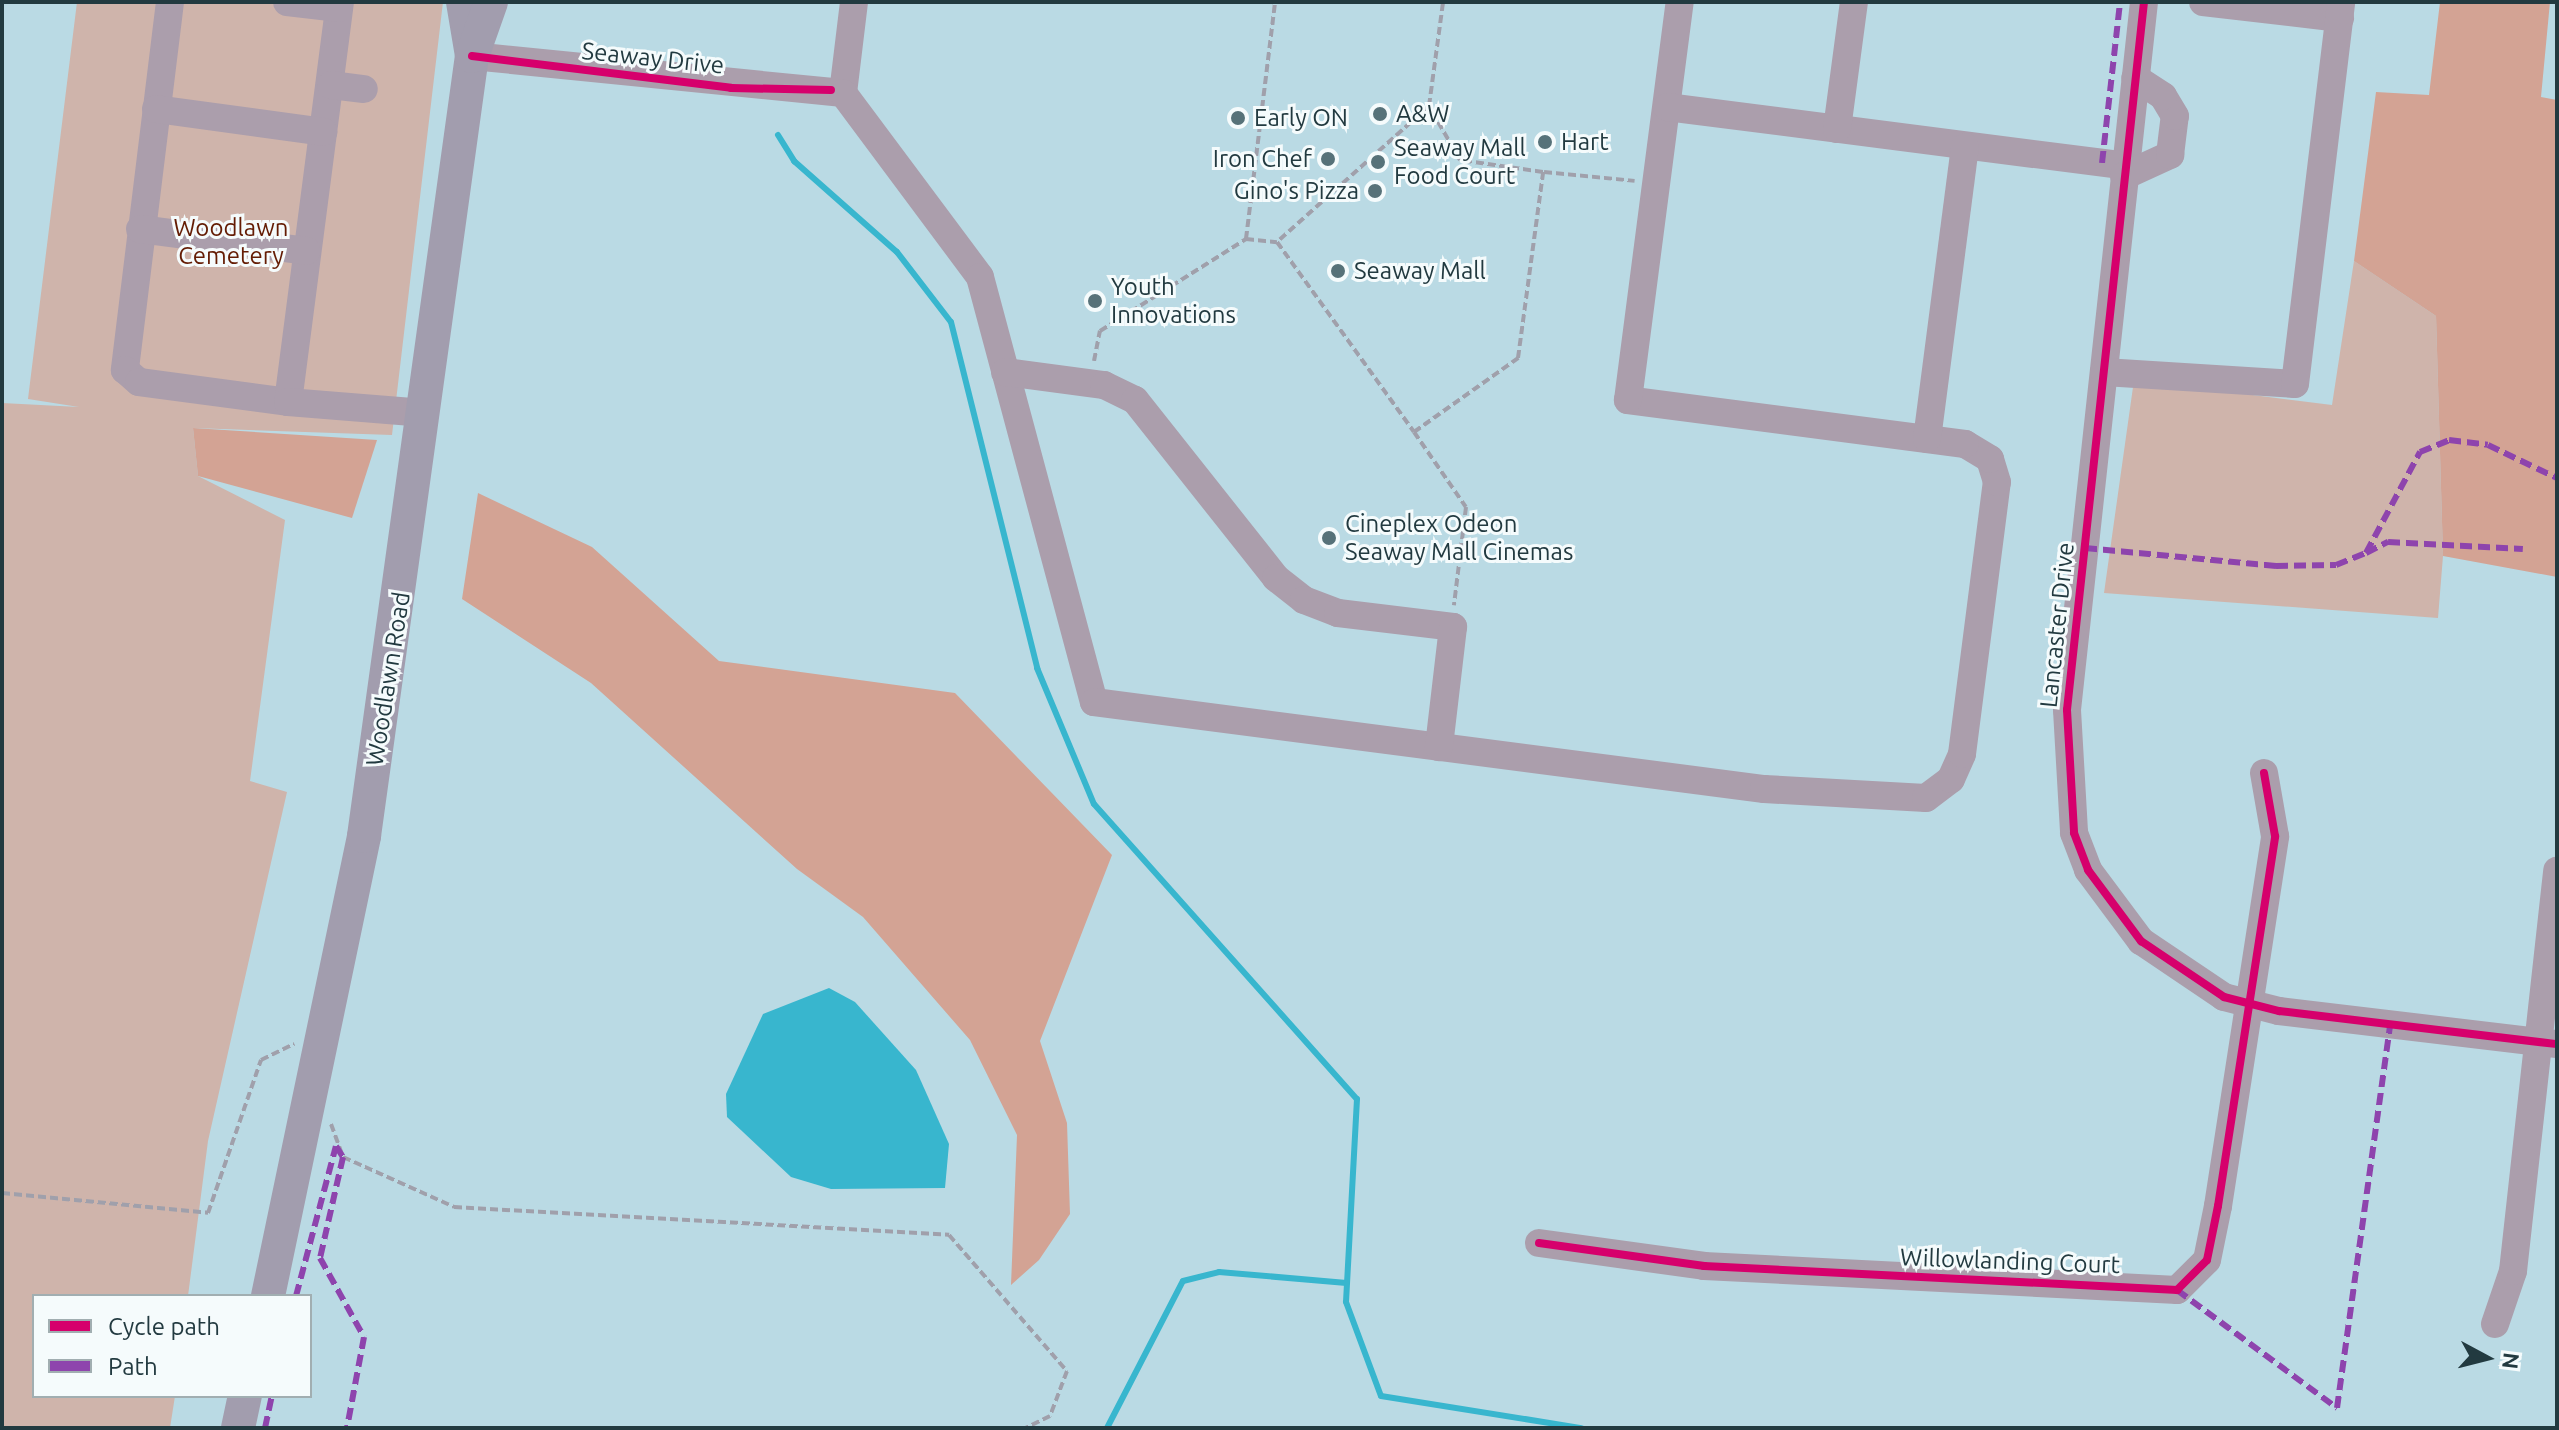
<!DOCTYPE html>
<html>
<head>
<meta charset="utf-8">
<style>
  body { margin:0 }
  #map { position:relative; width:2559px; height:1430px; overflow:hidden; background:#badae4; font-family:Ubuntu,sans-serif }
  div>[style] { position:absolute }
  .green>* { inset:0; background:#cfb4ab }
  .forest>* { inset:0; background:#d3a394 }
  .water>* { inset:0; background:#38b6ce }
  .stream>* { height:6px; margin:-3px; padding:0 3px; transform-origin:3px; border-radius:3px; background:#38b6ce }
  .path>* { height:4px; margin-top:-2px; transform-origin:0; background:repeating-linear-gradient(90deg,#a0a0ab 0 8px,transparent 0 12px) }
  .minor>* { height:28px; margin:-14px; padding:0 14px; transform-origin:14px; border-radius:14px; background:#ab9eac }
  .major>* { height:34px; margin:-17px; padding:0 17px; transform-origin:17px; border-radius:17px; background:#a29dae }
  .quiet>* { height:6px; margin-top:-3px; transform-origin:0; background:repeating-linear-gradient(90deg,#8e44ad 0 12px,transparent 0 18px) }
  .cycleway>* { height:8px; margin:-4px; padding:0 4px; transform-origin:4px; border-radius:4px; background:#d6006c }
  .dots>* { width:22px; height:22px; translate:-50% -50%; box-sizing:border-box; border:4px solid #f5fbfc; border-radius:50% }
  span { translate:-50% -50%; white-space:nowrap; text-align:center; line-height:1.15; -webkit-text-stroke:6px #f5fbfc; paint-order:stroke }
  .street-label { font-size:24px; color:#223a40 }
  .poi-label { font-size:24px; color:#223a40 }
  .left { translate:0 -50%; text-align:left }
  .right { translate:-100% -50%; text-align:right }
  .park-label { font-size:24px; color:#641c04 }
  .frame { position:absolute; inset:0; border:4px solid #223a40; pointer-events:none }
  .legend { position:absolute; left:32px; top:1294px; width:280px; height:104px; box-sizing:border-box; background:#f5fbfc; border:2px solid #a1aeb1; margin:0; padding:10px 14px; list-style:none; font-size:24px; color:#223a40 }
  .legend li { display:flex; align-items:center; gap:16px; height:40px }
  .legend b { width:40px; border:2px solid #a1aeb1 }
  .north { position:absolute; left:2447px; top:1318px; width:80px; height:80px; -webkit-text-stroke:6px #f5fbfc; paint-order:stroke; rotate:97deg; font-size:22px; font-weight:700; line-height:32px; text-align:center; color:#223a40 }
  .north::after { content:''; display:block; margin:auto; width:28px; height:36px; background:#223a40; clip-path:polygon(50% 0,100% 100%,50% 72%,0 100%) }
</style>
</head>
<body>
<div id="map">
  <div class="green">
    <div style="clip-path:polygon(77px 2px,443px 2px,392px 435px,193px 428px,198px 476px,285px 520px,250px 781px,287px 792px,208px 1141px,188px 1296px,34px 1296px,34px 1396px,175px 1396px,170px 1428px,2px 1428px,2px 403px,79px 407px,28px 399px)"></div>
    <div style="clip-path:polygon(2354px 261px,2436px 316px,2443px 556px,2438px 618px,2104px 593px,2134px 380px,2332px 405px)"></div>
  </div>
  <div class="forest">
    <div style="clip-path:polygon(2440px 2px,2550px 2px,2541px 97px,2557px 100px,2557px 577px,2443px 556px,2436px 316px,2354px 261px,2376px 92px,2429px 95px)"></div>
    <div style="clip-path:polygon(193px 428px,377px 440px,352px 518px,198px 476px)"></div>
    <div style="clip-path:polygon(478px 493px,592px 547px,719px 661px,955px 693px,1112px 855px,1040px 1041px,1067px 1123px,1070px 1214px,1039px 1260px,1011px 1285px,1017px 1135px,970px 1040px,863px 917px,797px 869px,591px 683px,462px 599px)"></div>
  </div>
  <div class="water">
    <div style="clip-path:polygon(829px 988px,855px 1002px,916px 1070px,949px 1144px,945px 1188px,831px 1189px,791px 1177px,727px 1117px,726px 1094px,763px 1014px)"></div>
  </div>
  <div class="stream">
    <div style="left:778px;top:135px;width:31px;rotate:58deg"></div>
    <div style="left:794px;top:161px;width:137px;rotate:41.5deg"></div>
    <div style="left:897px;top:252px;width:88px;rotate:52.4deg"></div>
    <div style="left:951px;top:322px;width:357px;rotate:76deg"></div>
    <div style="left:1037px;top:668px;width:147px;rotate:67.3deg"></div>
    <div style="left:1094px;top:804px;width:395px;rotate:48.3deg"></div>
    <div style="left:1357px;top:1099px;width:203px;rotate:93.1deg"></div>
    <div style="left:1346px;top:1302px;width:100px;rotate:69.6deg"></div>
    <div style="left:1381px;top:1396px;width:203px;rotate:9.1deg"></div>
    <div style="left:1107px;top:1428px;width:165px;rotate:-62.7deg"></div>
    <div style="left:1183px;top:1281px;width:37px;rotate:-14deg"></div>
    <div style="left:1219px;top:1272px;width:128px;rotate:4.9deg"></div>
  </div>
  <div class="path">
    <div style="left:1429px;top:106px;width:204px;rotate:138.2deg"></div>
    <div style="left:1277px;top:242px;width:234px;rotate:54.2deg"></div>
    <div style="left:1414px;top:432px;width:128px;rotate:-35.4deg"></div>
    <div style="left:1518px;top:358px;width:188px;rotate:-82.3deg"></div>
    <div style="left:1543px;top:172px;width:84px;rotate:-171.8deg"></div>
    <div style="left:1460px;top:160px;width:62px;rotate:-119.9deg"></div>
    <div style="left:1429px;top:106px;width:105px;rotate:-82.3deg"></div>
    <div style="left:1544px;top:172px;width:91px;rotate:5.6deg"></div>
    <div style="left:1246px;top:239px;width:239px;rotate:-83deg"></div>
    <div style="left:1094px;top:361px;width:31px;rotate:-79deg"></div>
    <div style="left:1100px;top:331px;width:173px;rotate:-32.2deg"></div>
    <div style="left:1246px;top:239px;width:31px;rotate:6deg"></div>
    <div style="left:1414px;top:432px;width:91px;rotate:55.3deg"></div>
    <div style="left:1466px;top:507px;width:99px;rotate:97deg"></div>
    <div style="left:331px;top:1124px;width:35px;rotate:70deg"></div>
    <div style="left:343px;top:1157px;width:122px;rotate:24.2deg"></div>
    <div style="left:454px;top:1207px;width:496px;rotate:3.2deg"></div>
    <div style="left:949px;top:1235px;width:180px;rotate:49.1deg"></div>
    <div style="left:1067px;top:1371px;width:48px;rotate:110.7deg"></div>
    <div style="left:1050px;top:1416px;width:28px;rotate:154deg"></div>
    <div style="left:2px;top:1193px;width:207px;rotate:5.5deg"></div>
    <div style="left:208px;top:1213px;width:162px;rotate:-70.9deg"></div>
    <div style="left:261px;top:1060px;width:37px;rotate:-26deg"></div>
    <div style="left:1203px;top:1428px;width:4px"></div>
  </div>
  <div class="minor">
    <div style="left:170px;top:2px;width:371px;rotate:97deg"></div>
    <div style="left:125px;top:370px;width:18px;rotate:41deg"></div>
    <div style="left:139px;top:382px;width:150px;rotate:7.6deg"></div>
    <div style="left:288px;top:402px;width:403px;rotate:-82.6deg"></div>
    <div style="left:287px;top:2px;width:52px;rotate:6.6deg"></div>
    <div style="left:2144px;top:2px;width:712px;rotate:96.21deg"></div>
    <div style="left:2067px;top:710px;width:123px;rotate:86.7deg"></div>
    <div style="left:2074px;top:833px;width:40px;rotate:69deg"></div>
    <div style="left:2088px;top:870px;width:89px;rotate:53.3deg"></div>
    <div style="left:2141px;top:941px;width:100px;rotate:34deg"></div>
    <div style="left:2224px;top:997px;width:57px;rotate:14.3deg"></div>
    <div style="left:2279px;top:1011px;width:280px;rotate:6.8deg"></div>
    <div style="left:2203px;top:2px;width:138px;rotate:6.7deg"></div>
    <div style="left:472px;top:56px;width:373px;rotate:5.7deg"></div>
    <div style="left:843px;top:93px;width:92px;rotate:-83.1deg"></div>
    <div style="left:331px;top:85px;width:33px;rotate:7deg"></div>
    <div style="left:843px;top:93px;width:229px;rotate:53.3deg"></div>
    <div style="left:980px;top:277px;width:440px;rotate:75deg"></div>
    <div style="left:1094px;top:702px;width:676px;rotate:7.4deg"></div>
    <div style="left:1764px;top:789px;width:162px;rotate:3.2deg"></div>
    <div style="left:1926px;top:798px;width:31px;rotate:-37deg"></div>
    <div style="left:1951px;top:779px;width:27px;rotate:-66deg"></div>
    <div style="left:1962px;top:754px;width:274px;rotate:-82.7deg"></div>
    <div style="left:1997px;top:482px;width:24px;rotate:-107deg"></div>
    <div style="left:1990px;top:459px;width:29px;rotate:-149deg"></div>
    <div style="left:1965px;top:444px;width:340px;rotate:-172.6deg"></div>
    <div style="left:1628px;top:400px;width:401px;rotate:-82.6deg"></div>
    <div style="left:1667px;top:107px;width:462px;rotate:7.3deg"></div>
    <div style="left:156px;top:109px;width:169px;rotate:7.8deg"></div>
    <div style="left:1837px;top:129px;width:128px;rotate:-82.4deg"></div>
    <div style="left:2124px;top:176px;width:51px;rotate:-24.5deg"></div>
    <div style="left:2170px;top:155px;width:39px;rotate:-83deg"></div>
    <div style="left:2175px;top:116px;width:23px;rotate:-121deg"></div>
    <div style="left:2163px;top:96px;width:33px;rotate:-147deg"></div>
    <div style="left:140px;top:229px;width:168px;rotate:7.5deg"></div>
    <div style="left:1005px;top:372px;width:100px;rotate:7.5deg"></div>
    <div style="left:1104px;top:385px;width:34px;rotate:26deg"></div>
    <div style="left:1135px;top:400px;width:227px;rotate:51.6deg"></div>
    <div style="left:1276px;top:578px;width:36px;rotate:38deg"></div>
    <div style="left:1304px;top:600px;width:36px;rotate:21deg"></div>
    <div style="left:1338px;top:613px;width:116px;rotate:6.9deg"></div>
    <div style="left:1453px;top:627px;width:121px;rotate:96.7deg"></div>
    <div style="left:2104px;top:372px;width:191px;rotate:3.6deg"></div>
    <div style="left:2295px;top:384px;width:385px;rotate:-83.1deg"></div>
    <div style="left:288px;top:402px;width:137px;rotate:4.6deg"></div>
    <div style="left:1927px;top:439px;width:294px;rotate:-82.6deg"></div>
    <div style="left:1539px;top:1243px;width:167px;rotate:7.9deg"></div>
    <div style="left:1704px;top:1266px;width:474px;rotate:2.9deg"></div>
    <div style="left:2177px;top:1290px;width:42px;rotate:-45deg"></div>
    <div style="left:2207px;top:1260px;width:55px;rotate:-78.5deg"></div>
    <div style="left:2218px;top:1206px;width:374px;rotate:-81.2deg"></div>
    <div style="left:2275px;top:836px;width:64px;rotate:-99.9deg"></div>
    <div style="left:2495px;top:1324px;width:56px;rotate:-71.2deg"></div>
    <div style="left:2513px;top:1271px;width:403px;rotate:-83.7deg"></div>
  </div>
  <div class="major">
    <div style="left:463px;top:2px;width:55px;rotate:80.5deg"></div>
    <div style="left:268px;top:1296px;width:470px;rotate:-78.2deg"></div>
    <div style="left:364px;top:836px;width:787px;rotate:-82.12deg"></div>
    <div style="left:472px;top:56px;width:57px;rotate:-70.6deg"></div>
    <div style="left:238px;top:1428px;width:33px;rotate:-78deg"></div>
  </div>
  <div class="quiet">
    <div style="left:2102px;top:163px;width:162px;rotate:-83.6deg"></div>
    <div style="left:2085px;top:548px;width:192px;rotate:5.4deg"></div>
    <div style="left:2276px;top:566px;width:60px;rotate:-1deg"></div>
    <div style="left:2336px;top:565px;width:32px;rotate:-22deg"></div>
    <div style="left:2366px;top:553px;width:115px;rotate:-61.9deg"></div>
    <div style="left:2420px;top:452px;width:31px;rotate:-22deg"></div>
    <div style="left:2449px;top:440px;width:39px;rotate:7deg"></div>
    <div style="left:2488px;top:445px;width:76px;rotate:25.6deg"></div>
    <div style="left:2366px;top:553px;width:25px;rotate:-27deg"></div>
    <div style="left:2388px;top:542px;width:135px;rotate:3deg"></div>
    <div style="left:2177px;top:1290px;width:199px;rotate:36.4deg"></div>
    <div style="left:2337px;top:1408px;width:387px;rotate:-82.1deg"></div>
    <div style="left:296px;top:1296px;width:155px;rotate:-75.1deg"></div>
    <div style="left:336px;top:1146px;width:13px;rotate:58deg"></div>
    <div style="left:343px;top:1157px;width:104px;rotate:102.8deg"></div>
    <div style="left:320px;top:1258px;width:90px;rotate:60.9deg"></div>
    <div style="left:364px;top:1337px;width:93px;rotate:100.6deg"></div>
    <div style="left:265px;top:1428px;width:33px;rotate:-78deg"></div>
  </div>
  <div class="cycleway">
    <div style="left:2144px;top:2px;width:712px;rotate:96.21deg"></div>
    <div style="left:2067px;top:710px;width:123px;rotate:86.7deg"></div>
    <div style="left:2074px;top:833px;width:40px;rotate:69deg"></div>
    <div style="left:2088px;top:870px;width:89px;rotate:53.3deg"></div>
    <div style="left:2141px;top:941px;width:100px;rotate:34deg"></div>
    <div style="left:2224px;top:997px;width:57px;rotate:14.3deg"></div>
    <div style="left:2279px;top:1011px;width:280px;rotate:6.8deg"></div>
    <div style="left:472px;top:56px;width:261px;rotate:7deg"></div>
    <div style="left:731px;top:88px;width:100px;rotate:1.1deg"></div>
    <div style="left:1539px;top:1243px;width:167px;rotate:7.9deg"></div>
    <div style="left:1704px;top:1266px;width:474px;rotate:2.9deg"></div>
    <div style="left:2177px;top:1290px;width:42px;rotate:-45deg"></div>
    <div style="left:2207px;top:1260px;width:55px;rotate:-78.5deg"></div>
    <div style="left:2218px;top:1206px;width:374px;rotate:-81.2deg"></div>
    <div style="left:2275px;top:836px;width:64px;rotate:-99.9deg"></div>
  </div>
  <div class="dots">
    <div style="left:1380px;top:114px;background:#577279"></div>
    <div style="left:1238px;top:118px;background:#577279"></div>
    <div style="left:1545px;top:142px;background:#577279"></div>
    <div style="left:1328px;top:159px;background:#577279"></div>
    <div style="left:1378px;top:162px;background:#577279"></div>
    <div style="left:1375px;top:191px;background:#577279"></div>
    <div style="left:1338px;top:271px;background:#577279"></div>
    <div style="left:1095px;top:301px;background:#577279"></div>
    <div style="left:1329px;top:538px;background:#577279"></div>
  </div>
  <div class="street-label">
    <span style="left:653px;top:58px;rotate:6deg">Seaway Drive</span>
    <span style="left:2057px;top:625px;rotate:-84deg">Lancaster Drive</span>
    <span style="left:388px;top:679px;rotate:-81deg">Woodlawn Road</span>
    <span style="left:2010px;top:1261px;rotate:2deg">Willowlanding Court</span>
  </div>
  <div class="poi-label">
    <span class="left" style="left:1396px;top:114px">A&amp;W</span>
    <span class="left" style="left:1254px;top:118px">Early ON</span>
    <span class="left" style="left:1561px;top:142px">Hart</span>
    <span class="left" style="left:1394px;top:162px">Seaway Mall<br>Food Court</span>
    <span class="right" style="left:1312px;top:159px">Iron Chef</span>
    <span class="right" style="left:1359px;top:191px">Gino's Pizza</span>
    <span class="left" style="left:1354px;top:271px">Seaway Mall</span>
    <span class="left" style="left:1111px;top:301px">Youth<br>Innovations</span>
    <span class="left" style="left:1345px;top:538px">Cineplex Odeon<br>Seaway Mall Cinemas</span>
  </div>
  <div class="park-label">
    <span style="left:231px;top:242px">Woodlawn<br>Cemetery</span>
  </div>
  <div class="frame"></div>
  <ul class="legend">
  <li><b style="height:10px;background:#d6006c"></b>Cycle path</li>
  <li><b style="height:10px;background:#8e44ad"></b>Path</li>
  </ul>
  <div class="north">N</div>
</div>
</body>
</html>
